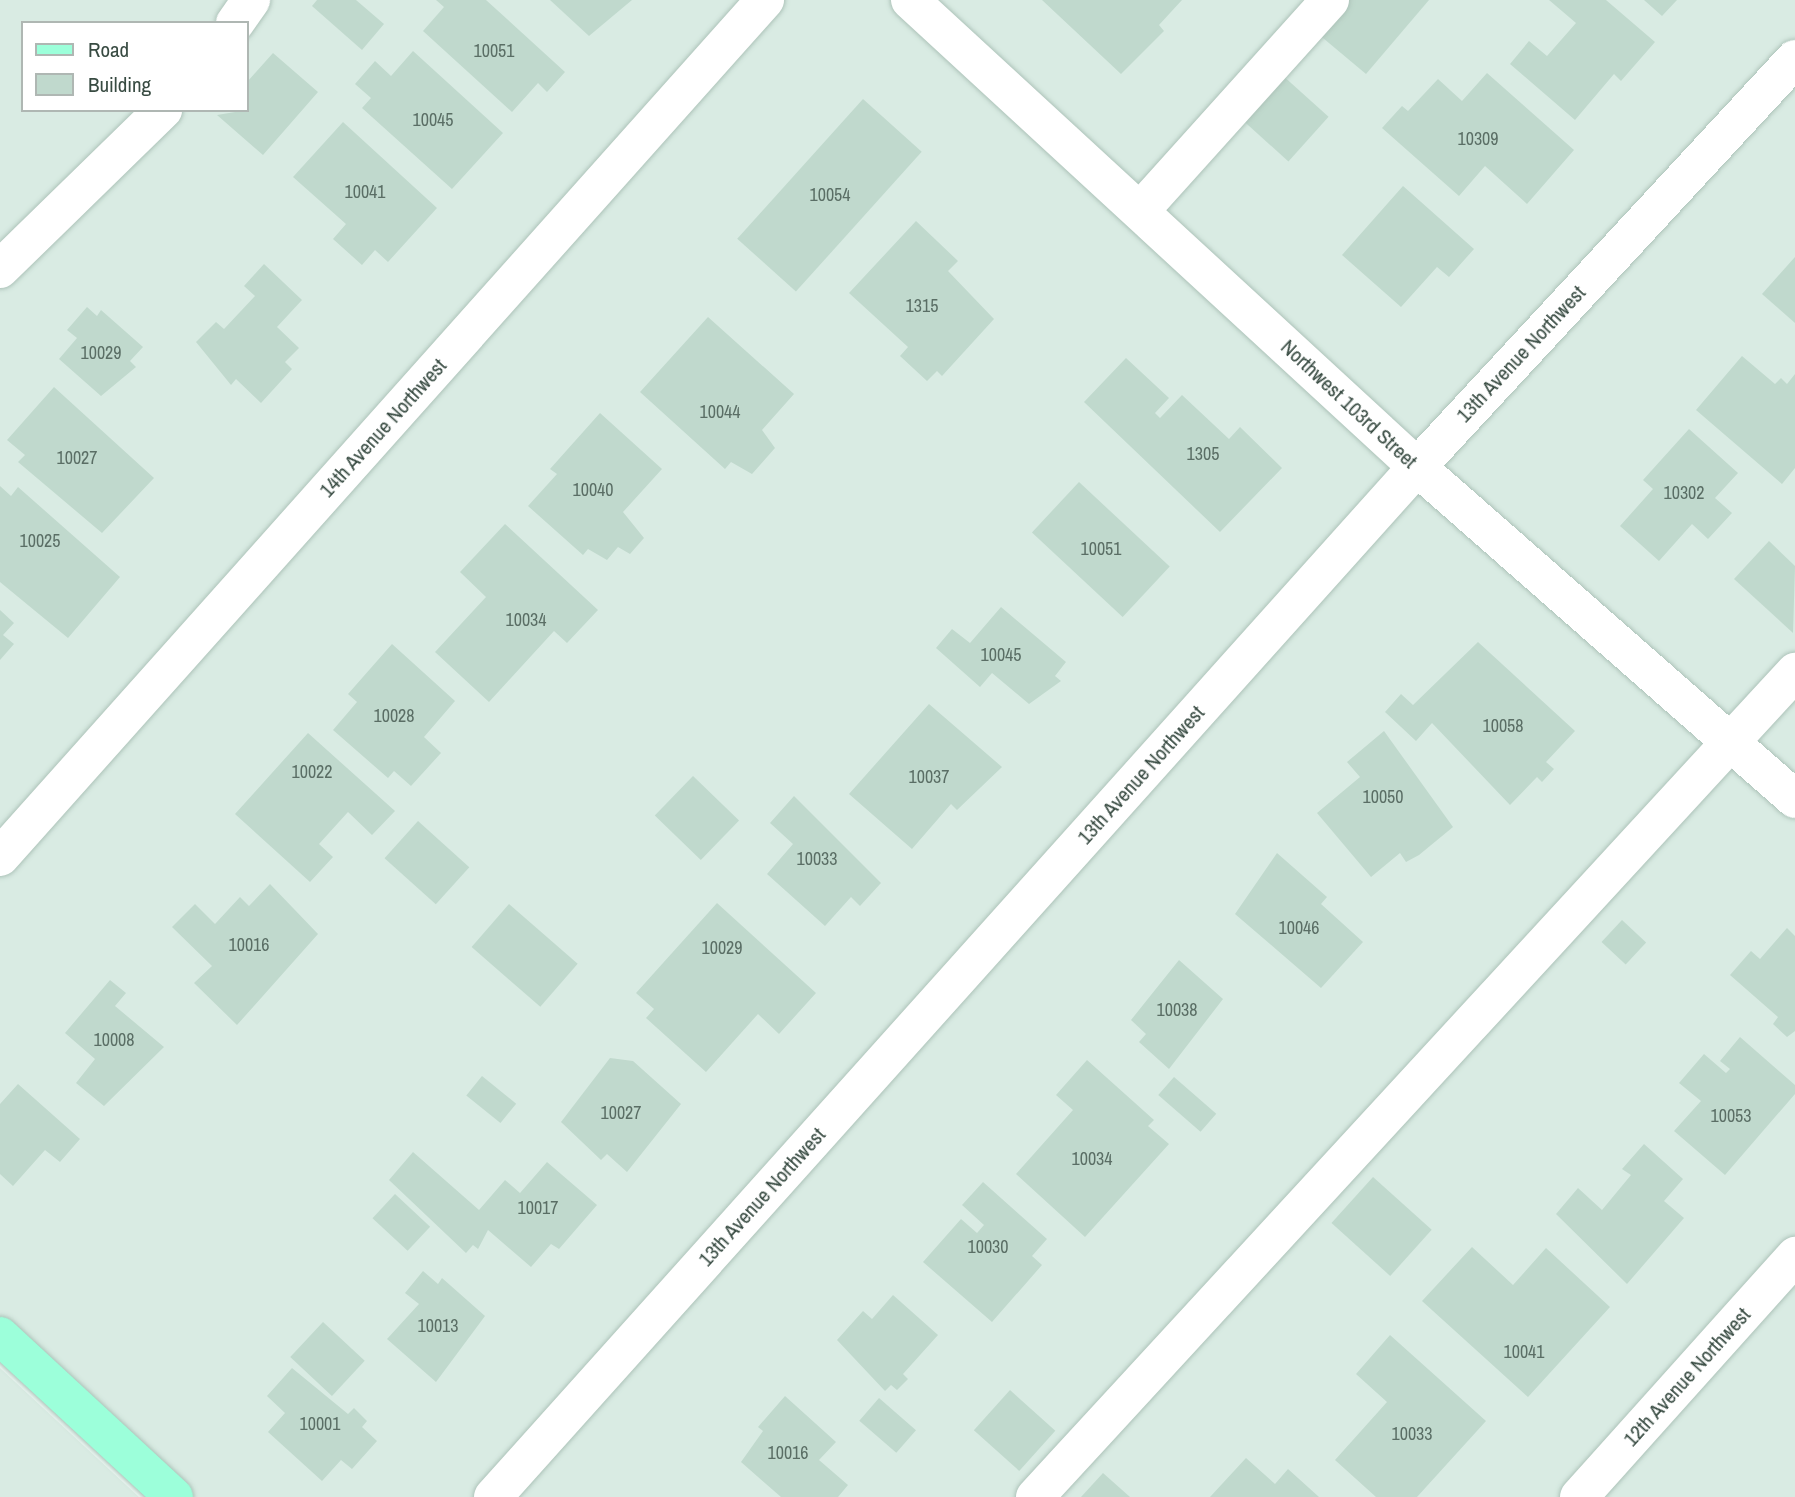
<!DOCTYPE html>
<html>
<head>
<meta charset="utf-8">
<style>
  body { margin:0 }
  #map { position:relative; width:1795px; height:1497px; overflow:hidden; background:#ebf6f2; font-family:"Archivo Narrow",sans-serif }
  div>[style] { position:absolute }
  .residential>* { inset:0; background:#d9ebe3 }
  .building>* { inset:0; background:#c0d9cd; transform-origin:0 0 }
  .roads { filter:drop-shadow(0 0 2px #adc3b9) drop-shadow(0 0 2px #adc3b9) }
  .minor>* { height:38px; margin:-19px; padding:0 19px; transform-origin:19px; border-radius:19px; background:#fff }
  .major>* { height:38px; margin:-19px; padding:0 19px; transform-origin:19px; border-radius:19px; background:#9cffda }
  span { translate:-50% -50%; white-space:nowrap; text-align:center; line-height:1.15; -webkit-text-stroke:6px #fff; paint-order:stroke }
  .number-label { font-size:18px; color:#5a6e65 }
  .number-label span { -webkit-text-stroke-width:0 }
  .street-label { font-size:21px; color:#384b42 }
  .legend { position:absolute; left:21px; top:21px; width:228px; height:91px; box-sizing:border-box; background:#fff; border:2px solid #afb7b3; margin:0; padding:9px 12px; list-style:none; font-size:21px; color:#384b42 }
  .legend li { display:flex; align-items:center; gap:14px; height:35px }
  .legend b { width:35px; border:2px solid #afb7b3 }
</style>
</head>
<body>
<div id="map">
  <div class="residential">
    <div style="clip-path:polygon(evenodd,0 0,1795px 0,1795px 1497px,178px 1497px,0 1334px,0 0,23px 23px,247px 23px,247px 110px,23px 110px,23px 23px)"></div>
    <div style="clip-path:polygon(0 1368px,139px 1497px,0 1497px)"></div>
  </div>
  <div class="building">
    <div style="clip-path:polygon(317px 0,356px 0,384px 24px,362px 50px,312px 6px)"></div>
    <div style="clip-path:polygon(436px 0,486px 0,565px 72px,547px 92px,538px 83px,512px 112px,423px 31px,444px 7px)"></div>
    <div style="clip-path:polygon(550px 0,632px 0,589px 36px)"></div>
    <div style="clip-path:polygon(1042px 0,1182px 0,1159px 25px,1164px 31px,1121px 74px)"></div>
    <div style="clip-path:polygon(1345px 0,1429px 0,1366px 74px,1317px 33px)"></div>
    <div style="clip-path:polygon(1549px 0,1606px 0,1655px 42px,1621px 81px,1614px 74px,1575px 120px,1510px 64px,1529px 41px,1547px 56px,1576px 23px)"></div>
    <div style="clip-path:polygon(1644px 0,1677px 0,1662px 16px)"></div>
    <div style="clip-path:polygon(413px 51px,503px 133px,452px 189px,362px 108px,371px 98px,355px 84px,375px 61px,391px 76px)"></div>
    <div style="clip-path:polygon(273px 53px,318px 92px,263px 155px,217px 115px,247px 110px,247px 82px)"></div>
    <div style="clip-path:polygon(1487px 73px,1574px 150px,1527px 204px,1485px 166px,1459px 196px,1382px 128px,1402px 106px,1408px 111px,1438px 79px,1462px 101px)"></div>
    <div style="left:1281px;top:74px;width:64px;height:60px;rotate:42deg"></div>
    <div style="left:863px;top:99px;width:79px;height:188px;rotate:42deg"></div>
    <div style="clip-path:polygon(343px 122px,437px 208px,388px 262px,375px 250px,362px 265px,333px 239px,346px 224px,293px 177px)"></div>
    <div style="clip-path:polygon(1403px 186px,1474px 249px,1449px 277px,1437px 267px,1401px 307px,1342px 255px)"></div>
    <div style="clip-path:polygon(916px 221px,958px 261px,948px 271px,994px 319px,942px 376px,937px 371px,927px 381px,900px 356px,908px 347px,849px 293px)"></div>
    <div style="clip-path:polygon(1795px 257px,1795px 323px,1762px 294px)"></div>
    <div style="clip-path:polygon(264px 264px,302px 300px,277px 327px,299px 348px,285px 362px,292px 369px,261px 403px,236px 379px,231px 385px,196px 342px,216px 322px,224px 329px,255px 296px,244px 286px)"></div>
    <div style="clip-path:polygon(87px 307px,97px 316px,101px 310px,143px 347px,130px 361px,136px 367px,101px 396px,59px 359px,77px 338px,67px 330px)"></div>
    <div style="clip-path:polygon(708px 317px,794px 394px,762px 430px,775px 448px,752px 474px,731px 462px,725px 469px,640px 392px)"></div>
    <div style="clip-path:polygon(1742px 356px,1775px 384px,1781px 378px,1787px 384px,1795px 374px,1795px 468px,1782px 484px,1696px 410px)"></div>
    <div style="clip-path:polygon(1126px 358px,1169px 398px,1155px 413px,1160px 418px,1182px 395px,1229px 439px,1240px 427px,1282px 468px,1220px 532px,1084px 402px)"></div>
    <div style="clip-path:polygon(54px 387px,154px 478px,102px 533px,18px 462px,25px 455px,7px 440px)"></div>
    <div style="clip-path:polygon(600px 413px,662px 469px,623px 512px,644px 538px,630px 554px,618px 547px,607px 560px,588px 549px,583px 555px,528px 506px,557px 474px,550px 469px)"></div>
    <div style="clip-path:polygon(1689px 429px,1738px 473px,1715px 498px,1732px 513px,1708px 539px,1692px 524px,1659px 561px,1620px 526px,1653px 489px,1643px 480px)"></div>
    <div style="left:1079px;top:482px;width:124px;height:69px;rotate:43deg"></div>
    <div style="clip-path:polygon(0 486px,11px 496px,18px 487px,120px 577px,68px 638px,0 582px)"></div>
    <div style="clip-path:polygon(505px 524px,598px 610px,567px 643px,554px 631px,489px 702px,435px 652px,486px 597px,460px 572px)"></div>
    <div style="clip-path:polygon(1769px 541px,1795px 566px,1793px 633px,1734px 579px)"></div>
    <div style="clip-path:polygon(1001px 607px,1066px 662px,1055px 676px,1061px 681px,1029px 704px,992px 673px,980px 687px,936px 648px,952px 629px,970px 643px)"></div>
    <div style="clip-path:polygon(0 610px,14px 623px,3px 635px,14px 644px,0 660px)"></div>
    <div style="clip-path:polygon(1478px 642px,1575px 731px,1546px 762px,1554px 769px,1542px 782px,1537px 777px,1510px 805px,1432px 723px,1416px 741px,1385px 712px,1401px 694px,1413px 705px)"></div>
    <div style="clip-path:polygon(392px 644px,455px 701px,424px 737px,441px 753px,411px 786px,394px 771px,388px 778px,333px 730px,357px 702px,348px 694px)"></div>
    <div style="clip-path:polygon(929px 704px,1002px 767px,957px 810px,951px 804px,912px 849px,849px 794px)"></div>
    <div style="clip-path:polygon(1384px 731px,1453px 827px,1419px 855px,1406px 862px,1400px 853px,1371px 877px,1317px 813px,1360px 777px,1347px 762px)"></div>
    <div style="clip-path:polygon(308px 733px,395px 811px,372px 835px,348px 812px,319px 844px,333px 857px,310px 882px,235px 814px)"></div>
    <div style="left:693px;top:776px;width:64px;height:55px;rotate:44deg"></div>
    <div style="clip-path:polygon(794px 796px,881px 883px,860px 906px,851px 897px,825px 926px,767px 874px,793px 844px,770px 823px)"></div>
    <div style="left:418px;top:821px;width:69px;height:50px;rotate:42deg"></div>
    <div style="clip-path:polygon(1277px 853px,1327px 897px,1321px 904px,1363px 942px,1321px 988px,1235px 914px)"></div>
    <div style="clip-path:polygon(270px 884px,318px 934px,237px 1025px,194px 983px,212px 966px,172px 927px,195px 904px,215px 924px,240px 897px,249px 906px)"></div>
    <div style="clip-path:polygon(717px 903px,816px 993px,779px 1034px,758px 1014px,706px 1072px,646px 1018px,654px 1009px,636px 993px)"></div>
    <div style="left:509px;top:904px;width:91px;height:57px;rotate:41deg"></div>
    <div style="left:1622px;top:920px;width:33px;height:30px;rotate:43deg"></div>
    <div style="clip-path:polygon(1787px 928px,1795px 936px,1795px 1031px,1787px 1037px,1773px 1024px,1778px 1017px,1730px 975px,1751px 951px,1760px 959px)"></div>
    <div style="clip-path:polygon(1179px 960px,1223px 999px,1169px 1069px,1139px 1042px,1146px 1034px,1131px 1020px)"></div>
    <div style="clip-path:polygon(110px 980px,126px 993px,115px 1006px,164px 1047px,104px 1106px,76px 1083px,95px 1059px,65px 1033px)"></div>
    <div style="clip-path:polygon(1740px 1037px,1795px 1085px,1795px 1094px,1725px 1175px,1674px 1131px,1701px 1101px,1679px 1083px,1704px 1054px,1726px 1073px,1730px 1069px,1720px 1061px)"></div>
    <div style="clip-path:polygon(610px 1058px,633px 1061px,681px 1104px,627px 1172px,607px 1154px,601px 1160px,561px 1122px)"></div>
    <div style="clip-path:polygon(1087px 1060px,1154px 1120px,1148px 1126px,1169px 1144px,1085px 1237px,1016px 1174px,1073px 1110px,1056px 1095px)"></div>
    <div style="left:482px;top:1076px;width:44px;height:25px;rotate:39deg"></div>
    <div style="left:1174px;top:1077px;width:56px;height:24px;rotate:41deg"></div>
    <div style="clip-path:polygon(18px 1084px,80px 1139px,60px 1162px,45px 1150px,13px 1186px,0 1174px,0 1104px)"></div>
    <div style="clip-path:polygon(1644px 1144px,1683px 1179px,1664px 1201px,1684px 1218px,1627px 1284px,1556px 1214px,1578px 1188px,1602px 1210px,1631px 1175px,1622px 1169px)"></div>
    <div style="clip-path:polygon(413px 1152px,479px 1210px,505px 1180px,520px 1193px,547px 1162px,597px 1205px,559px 1249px,551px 1244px,531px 1267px,488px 1230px,478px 1249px,473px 1245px,466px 1253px,389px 1180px)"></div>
    <div style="left:1373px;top:1177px;width:79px;height:62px;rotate:42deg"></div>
    <div style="clip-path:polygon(983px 1182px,1047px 1239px,1032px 1256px,1042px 1265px,992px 1322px,923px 1262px,961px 1219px,977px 1233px,984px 1225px,962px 1205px)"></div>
    <div style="left:395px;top:1194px;width:48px;height:33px;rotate:43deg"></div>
    <div style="clip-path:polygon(1472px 1247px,1513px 1285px,1546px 1248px,1610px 1307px,1528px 1397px,1422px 1301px)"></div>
    <div style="clip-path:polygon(423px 1271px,438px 1284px,442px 1278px,485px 1316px,436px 1382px,387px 1339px,419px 1304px,405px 1293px)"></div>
    <div style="clip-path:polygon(893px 1295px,938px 1335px,903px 1374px,908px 1379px,897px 1390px,891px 1385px,885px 1391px,837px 1340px,863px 1311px,872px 1319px)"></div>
    <div style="left:323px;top:1322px;width:57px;height:48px;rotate:43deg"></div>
    <div style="clip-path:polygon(1390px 1335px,1486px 1421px,1417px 1497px,1376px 1497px,1335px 1460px,1387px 1402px,1356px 1374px)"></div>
    <div style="clip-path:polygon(292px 1368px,348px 1414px,354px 1408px,367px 1421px,362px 1427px,377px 1441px,352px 1469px,341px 1460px,322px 1481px,268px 1432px,285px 1413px,267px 1396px)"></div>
    <div style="left:1010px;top:1390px;width:61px;height:54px;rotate:42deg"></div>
    <div style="clip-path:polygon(785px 1396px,836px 1442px,819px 1460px,848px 1485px,838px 1497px,781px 1497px,741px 1462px,763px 1431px,758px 1427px)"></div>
    <div style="left:879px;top:1398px;width:49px;height:30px;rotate:41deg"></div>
    <div style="clip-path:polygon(1246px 1458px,1275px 1484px,1288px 1469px,1319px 1497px,1210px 1497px)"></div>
    <div style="clip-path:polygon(1103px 1473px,1130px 1497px,1081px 1497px)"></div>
  </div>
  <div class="roads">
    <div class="minor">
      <div style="left:910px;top:0;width:689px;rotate:42.65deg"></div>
      <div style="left:1417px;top:467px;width:503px;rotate:41.29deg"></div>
      <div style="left:235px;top:23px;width:28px;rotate:-55deg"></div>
      <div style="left:1140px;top:211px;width:284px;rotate:-48deg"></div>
      <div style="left:0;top:269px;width:228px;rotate:-44.3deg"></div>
      <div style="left:0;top:857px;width:1149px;rotate:-48.25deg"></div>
      <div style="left:493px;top:1497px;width:1384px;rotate:-48.11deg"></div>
      <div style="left:1417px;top:467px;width:556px;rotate:-47.19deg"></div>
      <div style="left:1035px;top:1497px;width:1122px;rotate:-47.35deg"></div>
      <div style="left:1579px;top:1497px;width:324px;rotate:-48.1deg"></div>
    </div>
    <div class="major">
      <div style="left:0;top:1336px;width:237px;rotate:42.8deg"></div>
    </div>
  </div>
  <div class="number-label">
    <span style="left:494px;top:51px">10051</span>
    <span style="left:433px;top:120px">10045</span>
    <span style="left:1478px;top:139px">10309</span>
    <span style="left:365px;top:192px">10041</span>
    <span style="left:830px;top:195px">10054</span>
    <span style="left:922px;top:306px">1315</span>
    <span style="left:101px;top:353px">10029</span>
    <span style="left:720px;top:412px">10044</span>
    <span style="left:1203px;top:454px">1305</span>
    <span style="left:77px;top:458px">10027</span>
    <span style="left:593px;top:490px">10040</span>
    <span style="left:1684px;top:493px">10302</span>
    <span style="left:40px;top:541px">10025</span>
    <span style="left:1101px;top:549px">10051</span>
    <span style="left:526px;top:620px">10034</span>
    <span style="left:1001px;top:655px">10045</span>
    <span style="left:394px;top:716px">10028</span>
    <span style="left:1503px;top:726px">10058</span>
    <span style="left:312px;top:772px">10022</span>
    <span style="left:929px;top:777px">10037</span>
    <span style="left:1383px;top:797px">10050</span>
    <span style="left:817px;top:859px">10033</span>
    <span style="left:1299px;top:928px">10046</span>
    <span style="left:249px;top:945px">10016</span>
    <span style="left:722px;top:948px">10029</span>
    <span style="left:1177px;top:1010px">10038</span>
    <span style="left:114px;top:1040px">10008</span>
    <span style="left:621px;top:1113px">10027</span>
    <span style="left:1731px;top:1116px">10053</span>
    <span style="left:1092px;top:1159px">10034</span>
    <span style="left:538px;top:1208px">10017</span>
    <span style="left:988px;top:1247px">10030</span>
    <span style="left:438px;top:1326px">10013</span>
    <span style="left:1524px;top:1352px">10041</span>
    <span style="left:320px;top:1424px">10001</span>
    <span style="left:1412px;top:1434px">10033</span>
    <span style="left:788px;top:1453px">10016</span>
  </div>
  <div class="street-label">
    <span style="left:1521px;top:354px;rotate:-47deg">13th Avenue Northwest</span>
    <span style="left:1349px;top:404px;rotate:43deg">Northwest 103rd Street</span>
    <span style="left:383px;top:428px;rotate:-48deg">14th Avenue Northwest</span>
    <span style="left:1141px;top:775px;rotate:-48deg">13th Avenue Northwest</span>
    <span style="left:762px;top:1197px;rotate:-48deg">13th Avenue Northwest</span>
    <span style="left:1687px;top:1377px;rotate:-48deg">12th Avenue Northwest</span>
  </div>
  <ul class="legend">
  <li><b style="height:9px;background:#9cffda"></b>Road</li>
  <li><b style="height:19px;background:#c0d9cd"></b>Building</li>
  </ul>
</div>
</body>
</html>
